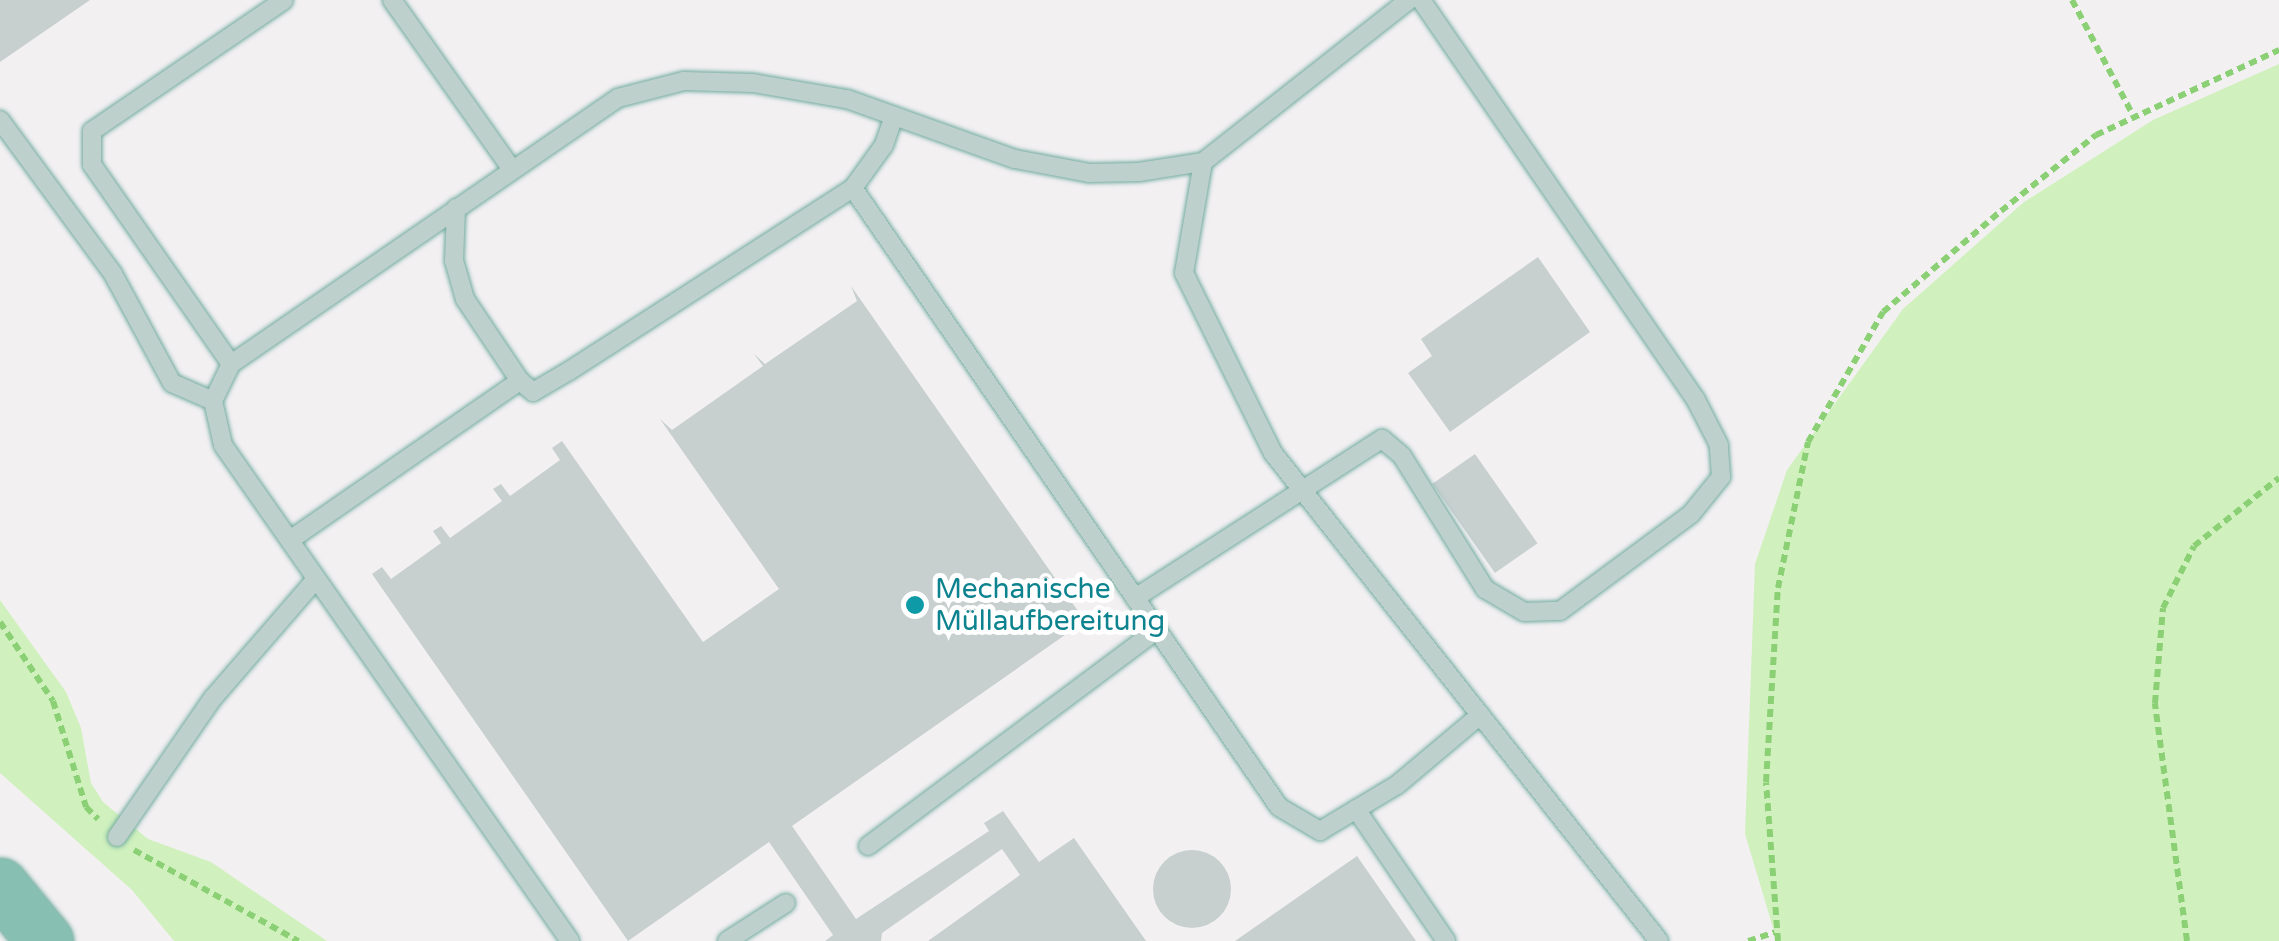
<!DOCTYPE html>
<html>
<head>
<meta charset="utf-8">
<style>
  body { margin:0 }
  #map { position:relative; width:2279px; height:941px; overflow:hidden; background:#f3f0f2; font-family:"Varela Round",sans-serif }
  div>[style] { position:absolute }
  .green>* { inset:0; background:#d0f1be }
  .building>* { inset:0; background:#c7d0cf; transform-origin:0 0 }
  .round { border-radius:50% }
  .path>* { height:6px; margin-top:-3px; transform-origin:0; background:repeating-linear-gradient(90deg,#8bd075 0 8px,transparent 0 13px) }
  .roads { filter:drop-shadow(0 0 2px #72ac9f) drop-shadow(0 0 2px #72ac9f) }
  .lane>* { height:18px; margin:-9px; padding:0 9px; transform-origin:9px; border-radius:9px; background:#bed0cb }
  .highway>* { height:55px; margin:-27.5px; padding:0 27.5px; transform-origin:27.5px; border-radius:27.5px; background:#87c0b3 }
  .dots>* { width:28px; height:28px; translate:-50% -50%; box-sizing:border-box; border:5px solid #fff; border-radius:50% }
  span { translate:-50% -50%; white-space:nowrap; text-align:center; line-height:1.15; -webkit-text-stroke:10px #fff; paint-order:stroke }
  .culture-label { font-size:28px; color:#0d838f }
  .left { translate:0 -50%; text-align:left }
</style>
</head>
<body>
<div id="map">
  <div class="green">
    <div style="clip-path:polygon(2279px 64px,2279px 941px,1777px 941px,1745px 834px,1755px 564px,1787px 470px,1903px 309px,2024px 202px,2153px 120px)"></div>
    <div style="clip-path:polygon(0 600px,66px 692px,81px 728px,91px 783px,103px 802px,148px 839px,211px 862px,327px 941px,174px 941px,132px 890px,0 773px)"></div>
  </div>
  <div class="building">
    <div style="clip-path:polygon(0 0,90px 0,0 62px)"></div>
    <div style="clip-path:polygon(1538px 257px,1590px 332px,1450px 432px,1408px 373px,1432px 356px,1421px 339px)"></div>
    <div style="clip-path:polygon(851px 286px,1085px 621px,792px 826px,856px 919px,989px 831px,984px 823px,1003px 811px,1039px 862px,1074px 838px,1146px 941px,928px 941px,1020px 875px,1002px 849px,882px 933px,881px 941px,825px 941px,833px 935px,769px 842px,628px 941px,372px 574px,382px 567px,391px 579px,441px 543px,433px 531px,441px 526px,450px 538px,502px 501px,493px 489px,501px 484px,510px 496px,560px 460px,552px 448px,562px 441px,703px 642px,779px 589px,660px 419px,672px 430px,763px 366px,754px 354px,765px 364px,857px 301px)"></div>
    <div style="left:1475px;top:454px;width:109px;height:52px;rotate:55deg"></div>
    <div class="round" style="left:1153px;top:850px;width:78px;height:78px"></div>
    <div style="clip-path:polygon(1357px 856px,1416px 941px,1235px 941px)"></div>
  </div>
  <div class="path">
    <div style="left:2072px;top:0;width:132px;rotate:62.1deg"></div>
    <div style="left:0;top:622px;width:95px;rotate:56.1deg"></div>
    <div style="left:53px;top:701px;width:111px;rotate:72.7deg"></div>
    <div style="left:86px;top:807px;width:17px;rotate:45deg"></div>
    <div style="left:134px;top:850px;width:188px;rotate:29deg"></div>
    <div style="left:1748px;top:941px;width:28px;rotate:-18deg"></div>
    <div style="left:1778px;top:941px;width:159px;rotate:-94.3deg"></div>
    <div style="left:1766px;top:782px;width:194px;rotate:-86.5deg"></div>
    <div style="left:1778px;top:588px;width:149px;rotate:-78.4deg"></div>
    <div style="left:1808px;top:442px;width:150px;rotate:-60deg"></div>
    <div style="left:1883px;top:312px;width:155px;rotate:-40.6deg"></div>
    <div style="left:2001px;top:211px;width:122px;rotate:-38.7deg"></div>
    <div style="left:2096px;top:135px;width:202px;rotate:-24.9deg"></div>
    <div style="left:2187px;top:941px;width:240px;rotate:-97.7deg"></div>
    <div style="left:2155px;top:703px;width:95px;rotate:-85.2deg"></div>
    <div style="left:2163px;top:608px;width:69px;rotate:-63.4deg"></div>
    <div style="left:2194px;top:546px;width:109px;rotate:-38.7deg"></div>
  </div>
  <div class="roads">
    <div class="lane">
      <div style="left:392px;top:0;width:206px;rotate:54.7deg"></div>
      <div style="left:0;top:120px;width:191px;rotate:53.7deg"></div>
      <div style="left:113px;top:274px;width:124px;rotate:61.6deg"></div>
      <div style="left:172px;top:383px;width:45px;rotate:23.7deg"></div>
      <div style="left:1203px;top:162px;width:113px;rotate:99.7deg"></div>
      <div style="left:1184px;top:273px;width:201px;rotate:63.7deg"></div>
      <div style="left:1273px;top:453px;width:622px;rotate:51.66deg"></div>
      <div style="left:853px;top:188px;width:751px;rotate:55.46deg"></div>
      <div style="left:1279px;top:807px;width:48px;rotate:30.3deg"></div>
      <div style="left:1320px;top:831px;width:90px;rotate:-30.9deg"></div>
      <div style="left:1397px;top:785px;width:109px;rotate:-40.1deg"></div>
      <div style="left:231px;top:364px;width:243px;rotate:-124.9deg"></div>
      <div style="left:92px;top:165px;width:34px;rotate:-90deg"></div>
      <div style="left:92px;top:131px;width:232px;rotate:-34.3deg"></div>
      <div style="left:520px;top:381px;width:17px;rotate:40deg"></div>
      <div style="left:533px;top:392px;width:42px;rotate:-30.3deg"></div>
      <div style="left:569px;top:371px;width:338px;rotate:-32.8deg"></div>
      <div style="left:853px;top:188px;width:53px;rotate:-54.2deg"></div>
      <div style="left:884px;top:145px;width:31px;rotate:-71deg"></div>
      <div style="left:290px;top:540px;width:280px;rotate:-34.7deg"></div>
      <div style="left:520px;top:381px;width:99px;rotate:-123.9deg"></div>
      <div style="left:465px;top:299px;width:40px;rotate:-106deg"></div>
      <div style="left:454px;top:261px;width:53px;rotate:-87.8deg"></div>
      <div style="left:1135px;top:598px;width:294px;rotate:-32.8deg"></div>
      <div style="left:1382px;top:439px;width:26px;rotate:40deg"></div>
      <div style="left:1402px;top:456px;width:157px;rotate:58deg"></div>
      <div style="left:1485px;top:589px;width:45px;rotate:30.5deg"></div>
      <div style="left:1524px;top:612px;width:36px;rotate:-2deg"></div>
      <div style="left:1560px;top:611px;width:163px;rotate:-36.5deg"></div>
      <div style="left:1691px;top:514px;width:48px;rotate:-51deg"></div>
      <div style="left:1721px;top:477px;width:32px;rotate:-94deg"></div>
      <div style="left:1719px;top:445px;width:51px;rotate:-117.1deg"></div>
      <div style="left:1696px;top:400px;width:485px;rotate:-124.5deg"></div>
      <div style="left:1356px;top:809px;width:160px;rotate:55.7deg"></div>
      <div style="left:117px;top:837px;width:169px;rotate:-55.4deg"></div>
      <div style="left:213px;top:698px;width:157px;rotate:-49.1deg"></div>
      <div style="left:868px;top:846px;width:361px;rotate:-36.8deg"></div>
      <div style="left:570px;top:941px;width:605px;rotate:-124.98deg"></div>
      <div style="left:223px;top:445px;width:45px;rotate:-102.8deg"></div>
      <div style="left:213px;top:401px;width:41px;rotate:-64.1deg"></div>
      <div style="left:231px;top:364px;width:470px;rotate:-34.5deg"></div>
      <div style="left:618px;top:98px;width:68px;rotate:-14.4deg"></div>
      <div style="left:684px;top:81px;width:69px;rotate:1.7deg"></div>
      <div style="left:753px;top:83px;width:95px;rotate:9.7deg"></div>
      <div style="left:847px;top:99px;width:178px;rotate:19.7deg"></div>
      <div style="left:1015px;top:159px;width:75px;rotate:10.7deg"></div>
      <div style="left:1089px;top:173px;width:50px;rotate:-1.1deg"></div>
      <div style="left:1139px;top:172px;width:65px;rotate:-8.9deg"></div>
      <div style="left:1203px;top:162px;width:262px;rotate:-38.2deg"></div>
      <div style="left:727px;top:941px;width:70px;rotate:-32.8deg"></div>
    </div>
    <div class="highway">
      <div style="left:0;top:886px;width:71px;rotate:50.7deg"></div>
    </div>
  </div>
  <div class="dots">
    <div style="left:915px;top:605px;background:#0f9aa8"></div>
  </div>
  <div class="culture-label">
    <span class="left" style="left:935px;top:605px">Mechanische<br>Müllaufbereitung</span>
  </div>
</div>
</body>
</html>
